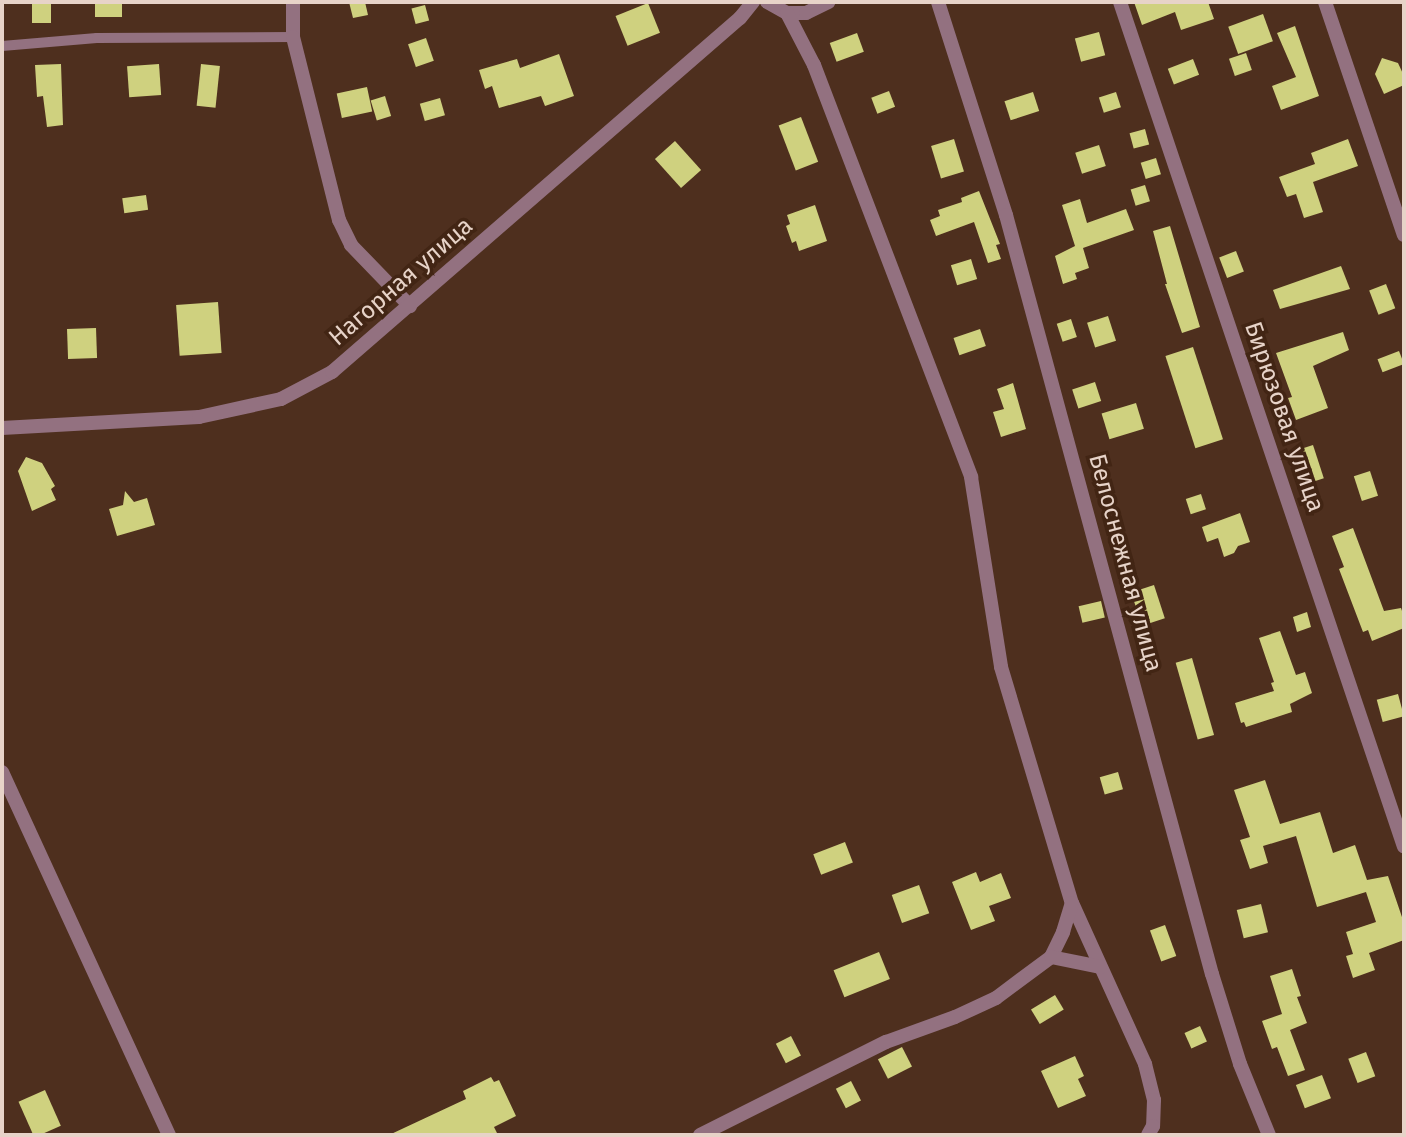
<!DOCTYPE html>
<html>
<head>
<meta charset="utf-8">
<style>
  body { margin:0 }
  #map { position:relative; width:1406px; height:1137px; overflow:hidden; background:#4e2f1e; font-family:"Fira Sans",sans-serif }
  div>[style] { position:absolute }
  .building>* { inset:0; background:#cfd17f; transform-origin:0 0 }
  .service>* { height:10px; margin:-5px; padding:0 5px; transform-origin:5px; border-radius:5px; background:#937180 }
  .minor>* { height:14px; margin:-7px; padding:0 7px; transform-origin:7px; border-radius:7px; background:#937180 }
  .tertiary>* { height:14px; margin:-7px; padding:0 7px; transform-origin:7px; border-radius:7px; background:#937180 }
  span { translate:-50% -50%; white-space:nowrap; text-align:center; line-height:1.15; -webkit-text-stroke:7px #422514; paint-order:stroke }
  .street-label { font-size:24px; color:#e7d3c8 }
  .frame { position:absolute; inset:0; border:4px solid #e7d3c8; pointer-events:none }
</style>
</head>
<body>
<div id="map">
  <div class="building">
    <div style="left:32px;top:2px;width:19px;height:21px"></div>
    <div style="left:95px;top:2px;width:27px;height:15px"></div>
    <div style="clip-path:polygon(349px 2px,365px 2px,368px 15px,353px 18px)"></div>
    <div style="clip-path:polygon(1134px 2px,1208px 2px,1214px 19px,1181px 30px,1175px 12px,1142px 25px)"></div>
    <div style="left:648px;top:3px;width:32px;height:35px;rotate:68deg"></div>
    <div style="left:425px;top:5px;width:16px;height:14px;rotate:75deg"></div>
    <div style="left:1263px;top:14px;width:29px;height:37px;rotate:70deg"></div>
    <div style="clip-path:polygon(1295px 26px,1319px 96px,1281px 110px,1272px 86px,1296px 77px,1277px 33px)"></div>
    <div style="left:1099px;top:32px;width:24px;height:25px;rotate:75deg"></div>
    <div style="left:857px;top:33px;width:20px;height:29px;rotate:70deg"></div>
    <div style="left:426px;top:38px;width:24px;height:19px;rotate:71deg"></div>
    <div style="left:1246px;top:53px;width:18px;height:18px;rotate:71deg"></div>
    <div style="clip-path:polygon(559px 54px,574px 96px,545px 106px,541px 96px,499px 108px,492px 86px,485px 89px,479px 70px,517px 59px,520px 68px)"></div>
    <div style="clip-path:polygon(1382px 58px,1398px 63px,1404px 76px,1404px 85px,1384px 94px,1375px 74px)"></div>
    <div style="left:1193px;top:59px;width:17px;height:27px;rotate:69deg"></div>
    <div style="clip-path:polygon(61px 64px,63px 125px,47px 127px,43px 96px,37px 97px,35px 65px)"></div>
    <div style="left:159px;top:64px;width:31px;height:32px;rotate:86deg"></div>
    <div style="left:201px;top:64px;width:19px;height:42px;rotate:6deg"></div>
    <div style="left:367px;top:87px;width:25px;height:31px;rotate:78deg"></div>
    <div style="left:889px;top:91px;width:17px;height:19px;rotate:69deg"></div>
    <div style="left:1033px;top:92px;width:20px;height:30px;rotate:72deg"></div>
    <div style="left:1116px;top:92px;width:16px;height:18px;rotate:72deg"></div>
    <div style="left:385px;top:96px;width:21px;height:15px;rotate:73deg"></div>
    <div style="left:440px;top:98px;width:18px;height:21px;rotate:74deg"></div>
    <div style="left:801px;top:117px;width:48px;height:24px;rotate:69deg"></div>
    <div style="left:1145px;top:129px;width:16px;height:16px;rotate:75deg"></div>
    <div style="left:954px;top:139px;width:34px;height:24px;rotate:73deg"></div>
    <div style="clip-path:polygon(1348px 139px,1358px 166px,1313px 182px,1323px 212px,1304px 218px,1296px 194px,1287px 197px,1279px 177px,1315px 164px,1311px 153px)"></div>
    <div style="left:675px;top:141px;width:39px;height:27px;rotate:48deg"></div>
    <div style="left:1099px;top:145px;width:22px;height:25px;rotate:72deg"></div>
    <div style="left:1156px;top:158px;width:17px;height:16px;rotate:73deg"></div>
    <div style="left:1145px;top:185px;width:17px;height:15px;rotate:73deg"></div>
    <div style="clip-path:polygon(979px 191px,1000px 244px,996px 245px,1001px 259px,988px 263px,974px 222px,936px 236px,930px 220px,940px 216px,938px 210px,962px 202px,961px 198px)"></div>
    <div style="left:146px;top:195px;width:15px;height:24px;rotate:82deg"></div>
    <div style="clip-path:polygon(1080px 199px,1087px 223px,1126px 209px,1134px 230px,1083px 248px,1089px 268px,1075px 273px,1077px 279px,1063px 284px,1055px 256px,1075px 246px,1062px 205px)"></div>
    <div style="clip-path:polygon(815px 205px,827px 241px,799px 251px,796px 241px,792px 243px,786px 226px,790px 224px,787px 215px)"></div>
    <div style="clip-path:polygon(1170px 226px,1200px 327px,1182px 333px,1165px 284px,1167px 284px,1153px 231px)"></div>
    <div style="left:1236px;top:251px;width:22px;height:18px;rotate:69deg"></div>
    <div style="left:971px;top:259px;width:21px;height:21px;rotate:73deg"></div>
    <div style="clip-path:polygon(1341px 266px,1350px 289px,1280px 309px,1273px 290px)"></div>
    <div style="left:1386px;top:284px;width:26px;height:18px;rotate:69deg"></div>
    <div style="left:218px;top:302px;width:51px;height:42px;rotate:86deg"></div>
    <div style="left:1108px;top:316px;width:26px;height:22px;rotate:72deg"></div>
    <div style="left:1071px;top:319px;width:19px;height:15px;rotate:72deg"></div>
    <div style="left:96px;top:328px;width:30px;height:29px;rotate:88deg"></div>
    <div style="left:980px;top:329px;width:18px;height:28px;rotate:71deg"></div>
    <div style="clip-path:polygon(1343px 332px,1349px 350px,1313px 366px,1328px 408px,1296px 420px,1288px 398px,1292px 397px,1276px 353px)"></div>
    <div style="left:1193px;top:347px;width:97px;height:29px;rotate:72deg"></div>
    <div style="left:1399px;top:351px;width:14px;height:23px;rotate:69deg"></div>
    <div style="left:1095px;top:382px;width:20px;height:24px;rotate:72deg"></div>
    <div style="clip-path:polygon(1013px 383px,1026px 429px,1001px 437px,993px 412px,1004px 409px,997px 389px)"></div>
    <div style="left:1136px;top:403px;width:27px;height:36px;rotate:73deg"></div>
    <div style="left:1313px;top:445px;width:35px;height:21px;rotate:72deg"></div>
    <div style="clip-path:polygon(26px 457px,42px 463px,55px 486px,51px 489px,56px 500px,32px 511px,18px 471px)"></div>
    <div style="left:1370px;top:471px;width:26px;height:17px;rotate:72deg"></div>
    <div style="clip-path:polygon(125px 491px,134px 502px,147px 498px,155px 525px,117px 536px,109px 509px,123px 505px)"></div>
    <div style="left:1201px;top:494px;width:16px;height:16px;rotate:72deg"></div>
    <div style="clip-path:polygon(1240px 513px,1250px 542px,1238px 546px,1234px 553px,1224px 557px,1218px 538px,1207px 542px,1202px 527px)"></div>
    <div style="clip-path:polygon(1353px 528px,1384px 611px,1401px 608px,1404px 617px,1404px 628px,1372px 641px,1368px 630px,1363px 632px,1339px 569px,1344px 567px,1332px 536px)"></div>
    <div style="left:1154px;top:585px;width:35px;height:24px;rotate:72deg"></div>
    <div style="left:1101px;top:601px;width:17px;height:23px;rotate:77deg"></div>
    <div style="clip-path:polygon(1307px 612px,1311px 627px,1297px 632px,1293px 617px)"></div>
    <div style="clip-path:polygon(1280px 631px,1296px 675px,1305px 672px,1312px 693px,1290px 704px,1292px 712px,1246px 727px,1244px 722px,1241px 723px,1235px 703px,1274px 691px,1271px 683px,1274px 682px,1259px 638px)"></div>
    <div style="left:1192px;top:658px;width:80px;height:17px;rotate:74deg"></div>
    <div style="left:1398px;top:694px;width:23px;height:22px;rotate:75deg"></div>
    <div style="left:1118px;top:772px;width:18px;height:19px;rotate:74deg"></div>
    <div style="clip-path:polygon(1265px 780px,1280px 824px,1320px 812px,1333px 853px,1355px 845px,1367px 880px,1388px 876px,1404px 923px,1404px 940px,1369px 953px,1375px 970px,1353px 978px,1346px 956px,1353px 954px,1346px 932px,1376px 922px,1366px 892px,1317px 907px,1296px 836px,1263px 846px,1268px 863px,1250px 869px,1240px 840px,1250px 837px,1234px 790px)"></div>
    <div style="left:845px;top:842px;width:22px;height:34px;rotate:69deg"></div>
    <div style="clip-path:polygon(976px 872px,980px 882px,1001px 873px,1011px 898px,989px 906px,995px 921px,971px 930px,952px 882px)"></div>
    <div style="left:919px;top:885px;width:30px;height:29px;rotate:70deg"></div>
    <div style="left:1261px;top:904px;width:29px;height:25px;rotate:76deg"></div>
    <div style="left:1165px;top:925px;width:33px;height:16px;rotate:70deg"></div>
    <div style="left:879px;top:952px;width:29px;height:49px;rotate:68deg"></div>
    <div style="clip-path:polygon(1292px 969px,1301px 996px,1297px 997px,1307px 1023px,1290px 1030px,1305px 1070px,1288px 1076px,1277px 1047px,1272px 1049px,1262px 1021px,1282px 1014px,1270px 976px)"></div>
    <div style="left:1055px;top:995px;width:17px;height:28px;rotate:59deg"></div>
    <div style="left:1200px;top:1026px;width:17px;height:17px;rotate:66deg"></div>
    <div style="left:791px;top:1036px;width:22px;height:17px;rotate:63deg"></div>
    <div style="left:902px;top:1047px;width:22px;height:27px;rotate:63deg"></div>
    <div style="left:1366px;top:1052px;width:26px;height:19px;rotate:69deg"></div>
    <div style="clip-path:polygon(1075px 1056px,1084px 1076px,1078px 1079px,1086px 1096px,1058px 1108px,1041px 1071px)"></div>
    <div style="left:1322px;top:1075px;width:25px;height:28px;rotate:69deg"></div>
    <div style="clip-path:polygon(491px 1077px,494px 1082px,499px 1080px,516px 1116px,494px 1127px,498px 1135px,389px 1135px,466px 1099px,463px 1091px)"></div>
    <div style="left:851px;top:1081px;width:22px;height:17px;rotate:63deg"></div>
    <div style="left:45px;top:1090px;width:39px;height:29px;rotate:66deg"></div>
  </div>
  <div class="service">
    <div style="left:2px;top:46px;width:95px;rotate:-4.8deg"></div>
    <div style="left:97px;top:38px;width:196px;rotate:-0.3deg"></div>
  </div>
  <div class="minor">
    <div style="left:293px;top:2px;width:35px;rotate:90deg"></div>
    <div style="left:293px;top:37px;width:189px;rotate:75.9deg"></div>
    <div style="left:339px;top:220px;width:28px;rotate:64deg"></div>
    <div style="left:351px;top:245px;width:85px;rotate:46deg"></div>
    <div style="left:767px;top:2px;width:23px;rotate:29deg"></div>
    <div style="left:787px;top:13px;width:19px"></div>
    <div style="left:806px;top:13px;width:25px;rotate:-26deg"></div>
    <div style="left:938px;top:2px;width:224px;rotate:72.3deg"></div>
    <div style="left:1006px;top:215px;width:786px;rotate:74.82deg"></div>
    <div style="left:1212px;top:974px;width:94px;rotate:72.7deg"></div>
    <div style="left:1240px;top:1064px;width:77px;rotate:67.8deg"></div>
    <div style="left:1120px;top:2px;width:891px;rotate:71.42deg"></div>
    <div style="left:1325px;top:2px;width:246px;rotate:71.3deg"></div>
    <div style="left:787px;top:13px;width:59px;rotate:62.6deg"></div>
    <div style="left:814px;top:65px;width:441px;rotate:69.1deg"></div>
    <div style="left:971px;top:477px;width:192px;rotate:81deg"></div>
    <div style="left:1001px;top:667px;width:246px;rotate:73.3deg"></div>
    <div style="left:1072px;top:903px;width:177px;rotate:65.6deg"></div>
    <div style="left:1145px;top:1064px;width:37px;rotate:76deg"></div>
    <div style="left:1154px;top:1100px;width:26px;rotate:92deg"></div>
    <div style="left:1153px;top:1126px;width:10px;rotate:119deg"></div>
    <div style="left:2px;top:772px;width:400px;rotate:65.3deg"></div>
    <div style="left:1051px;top:957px;width:28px;rotate:-64deg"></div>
    <div style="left:1063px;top:932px;width:30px;rotate:-73deg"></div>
    <div style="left:700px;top:1135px;width:208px;rotate:-26.6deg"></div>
    <div style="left:886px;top:1042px;width:73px;rotate:-19.9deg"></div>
    <div style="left:955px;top:1017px;width:45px;rotate:-24.9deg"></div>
    <div style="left:996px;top:998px;width:69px;rotate:-36.7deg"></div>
    <div style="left:1051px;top:957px;width:50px;rotate:11.5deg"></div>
  </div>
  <div class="tertiary">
    <div style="left:2px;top:428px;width:197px;rotate:-3.2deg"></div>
    <div style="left:199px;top:417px;width:84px;rotate:-12.4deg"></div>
    <div style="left:281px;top:399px;width:58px;rotate:-27.9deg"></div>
    <div style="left:332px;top:372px;width:540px;rotate:-40.95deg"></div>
    <div style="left:740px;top:18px;width:21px;rotate:-51deg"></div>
  </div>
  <div class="street-label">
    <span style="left:401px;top:282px;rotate:-41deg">Нагорная улица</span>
    <span style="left:1284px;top:417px;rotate:71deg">Бирюзовая улица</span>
    <span style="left:1125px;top:563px;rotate:75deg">Белоснежная улица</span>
  </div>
  <div class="frame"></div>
</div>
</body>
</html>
